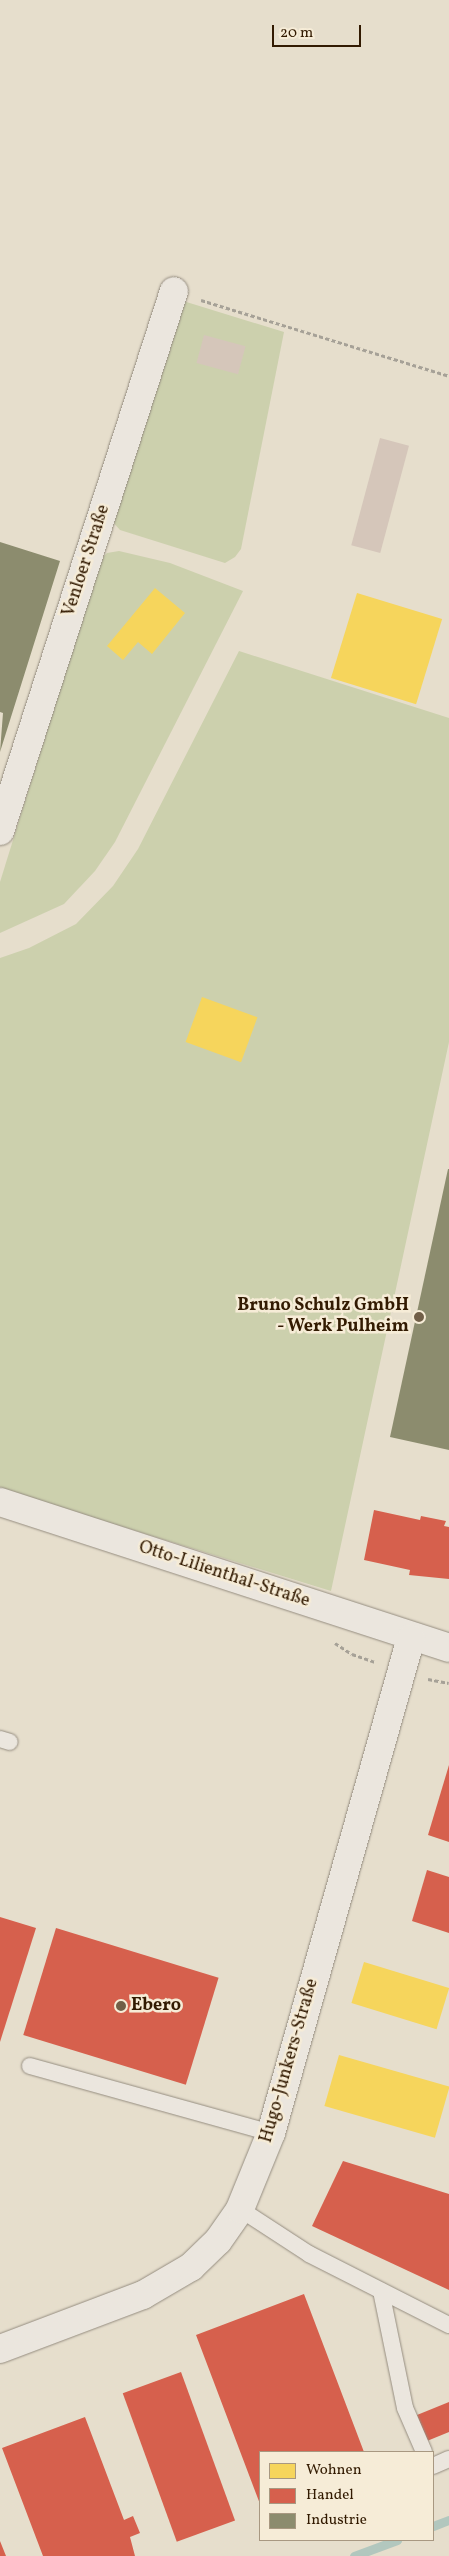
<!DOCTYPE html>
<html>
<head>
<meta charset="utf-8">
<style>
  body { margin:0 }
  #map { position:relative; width:449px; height:2556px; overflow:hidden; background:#e6decc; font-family:Vollkorn,serif }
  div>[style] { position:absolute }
  .green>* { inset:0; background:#ccd0ad }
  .homes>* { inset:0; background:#f6d55c; transform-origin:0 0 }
  .shops>* { inset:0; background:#d6604d; transform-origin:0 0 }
  .industry>* { inset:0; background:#8c8c6e }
  .stream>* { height:9px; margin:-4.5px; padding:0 4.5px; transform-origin:4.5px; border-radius:4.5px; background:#b2c7be }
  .building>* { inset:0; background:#d5c6ba; transform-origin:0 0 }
  .path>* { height:3px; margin-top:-1.5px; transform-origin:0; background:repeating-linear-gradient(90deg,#a6a197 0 4px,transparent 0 6.5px) }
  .roads { filter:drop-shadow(0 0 1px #958d80) drop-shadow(0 0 1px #958d80) }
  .service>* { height:16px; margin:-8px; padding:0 8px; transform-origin:8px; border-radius:8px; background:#ebe6de }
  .minor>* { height:28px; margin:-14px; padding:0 14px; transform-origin:14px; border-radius:14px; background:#ebe6de }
  .dots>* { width:14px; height:14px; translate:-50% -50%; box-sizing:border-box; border:2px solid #f6ecd7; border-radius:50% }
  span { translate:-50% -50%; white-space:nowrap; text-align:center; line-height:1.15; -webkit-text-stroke:5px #f6ecd7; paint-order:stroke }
  .street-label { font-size:18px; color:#321a01 }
  .poi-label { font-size:18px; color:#321a01; font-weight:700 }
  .right { translate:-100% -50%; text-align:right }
  .left { translate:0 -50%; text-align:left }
  .legend { position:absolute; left:259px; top:2451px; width:175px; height:90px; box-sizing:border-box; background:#f6ecd7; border:1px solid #a89881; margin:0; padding:6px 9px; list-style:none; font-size:15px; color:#321a01 }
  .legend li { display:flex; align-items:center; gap:10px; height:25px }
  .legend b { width:25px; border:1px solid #a89881 }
  .scale { position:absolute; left:272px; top:25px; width:89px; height:22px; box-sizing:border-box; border:2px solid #321a01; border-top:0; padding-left:6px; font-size:15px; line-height:18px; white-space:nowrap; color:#321a01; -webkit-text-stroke:4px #f6ecd7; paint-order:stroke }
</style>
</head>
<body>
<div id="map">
  <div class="green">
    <div style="clip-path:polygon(180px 300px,284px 332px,241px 549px,235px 557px,225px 563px,120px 530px,112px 521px)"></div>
    <div style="clip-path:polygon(119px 551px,170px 563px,243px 591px,115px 842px,95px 871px,64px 904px,0 933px,0 882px,100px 560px,107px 553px)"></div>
    <div style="clip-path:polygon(239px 651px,449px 718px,449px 1042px,331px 1591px,0 1489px,0 958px,29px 948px,76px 924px,113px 886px,138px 849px)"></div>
  </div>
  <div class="homes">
    <div style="clip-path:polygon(155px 588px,185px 613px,152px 654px,138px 642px,123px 660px,107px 646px)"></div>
    <div style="left:357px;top:593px;width:89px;height:89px;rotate:17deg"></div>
    <div style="left:202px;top:997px;width:59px;height:48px;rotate:20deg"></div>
    <div style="left:364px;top:1962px;width:89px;height:43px;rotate:17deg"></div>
    <div style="left:339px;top:2055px;width:115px;height:53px;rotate:16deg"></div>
  </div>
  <div class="shops">
    <div style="clip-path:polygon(374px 1510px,420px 1520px,421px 1516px,446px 1521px,444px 1526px,449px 1527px,449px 1579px,409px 1575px,410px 1570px,364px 1560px)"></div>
    <div style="clip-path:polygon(449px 1765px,449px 1842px,428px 1835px)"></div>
    <div style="clip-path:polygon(427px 1870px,449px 1877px,449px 1933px,412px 1921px)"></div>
    <div style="clip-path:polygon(0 1917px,36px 1928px,0 2042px)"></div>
    <div style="left:56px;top:1928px;width:170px;height:112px;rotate:17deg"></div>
    <div style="clip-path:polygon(343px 2161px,449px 2194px,449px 2290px,312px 2226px)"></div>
    <div style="clip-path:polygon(304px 2294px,364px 2452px,260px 2452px,260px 2504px,196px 2335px)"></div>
    <div style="left:181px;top:2372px;width:158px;height:62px;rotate:70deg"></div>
    <div style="clip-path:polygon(449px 2402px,449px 2432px,427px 2441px,417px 2415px)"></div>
    <div style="clip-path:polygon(85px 2417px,124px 2520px,133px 2516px,140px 2533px,130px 2537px,135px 2556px,43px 2556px,2px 2448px)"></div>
    <div style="clip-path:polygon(0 2541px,6px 2556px,0 2556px)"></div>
  </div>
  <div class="industry">
    <div style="clip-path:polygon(0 542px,60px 561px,0 752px,3px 713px,0 712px)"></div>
    <div style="clip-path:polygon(448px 1169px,449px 1169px,449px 1450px,390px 1437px)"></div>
  </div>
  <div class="stream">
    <div style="left:433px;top:2526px;width:17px;rotate:-21deg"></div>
    <div style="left:354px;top:2556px;width:46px;rotate:-20.4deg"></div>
  </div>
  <div class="building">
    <div style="left:204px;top:335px;width:43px;height:29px;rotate:15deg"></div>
    <div style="left:380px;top:438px;width:30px;height:111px;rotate:15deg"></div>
  </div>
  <div class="path">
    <div style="left:201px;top:300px;width:259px;rotate:17deg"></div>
    <div style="left:335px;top:1643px;width:20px;rotate:33deg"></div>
    <div style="left:352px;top:1654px;width:24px;rotate:19deg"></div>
    <div style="left:428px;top:1679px;width:21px;rotate:11deg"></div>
  </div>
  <div class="roads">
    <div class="service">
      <div style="left:0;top:1739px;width:10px;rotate:17deg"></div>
      <div style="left:30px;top:2066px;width:250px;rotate:15.5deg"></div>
      <div style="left:240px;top:2209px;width:82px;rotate:33.1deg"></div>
      <div style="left:309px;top:2254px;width:157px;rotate:26.9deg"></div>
      <div style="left:381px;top:2291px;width:119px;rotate:78.4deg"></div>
      <div style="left:405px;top:2408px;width:48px;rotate:66.6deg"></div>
      <div style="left:433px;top:2466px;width:17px;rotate:-24deg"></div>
    </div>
    <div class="minor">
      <div style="left:0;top:831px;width:567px;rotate:-72.14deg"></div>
      <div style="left:0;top:1502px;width:472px;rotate:18deg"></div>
      <div style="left:0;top:2349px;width:153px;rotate:-20.7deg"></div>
      <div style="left:143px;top:2295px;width:56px;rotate:-30.3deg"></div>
      <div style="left:191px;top:2267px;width:37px;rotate:-44deg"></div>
      <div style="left:218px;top:2241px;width:39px;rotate:-55deg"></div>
      <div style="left:240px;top:2209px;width:82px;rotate:-67.8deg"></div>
      <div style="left:271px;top:2133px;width:514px;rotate:-74.21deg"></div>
    </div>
  </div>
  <div class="dots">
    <div style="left:419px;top:1317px;background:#715f48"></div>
    <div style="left:121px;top:2006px;background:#715f48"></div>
  </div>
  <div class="street-label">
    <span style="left:87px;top:561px;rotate:-72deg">Venloer Straße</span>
    <span style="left:224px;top:1575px;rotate:18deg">Otto-Lilienthal-Straße</span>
    <span style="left:290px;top:2061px;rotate:-74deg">Hugo-Junkers-Straße</span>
  </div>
  <div class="poi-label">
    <span class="right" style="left:409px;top:1317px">Bruno Schulz GmbH<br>- Werk Pulheim</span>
    <span class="left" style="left:131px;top:2006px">Ebero</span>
  </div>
  <ul class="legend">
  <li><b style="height:14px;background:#f6d55c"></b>Wohnen</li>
  <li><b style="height:14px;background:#d6604d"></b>Handel</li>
  <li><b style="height:14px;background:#8c8c6e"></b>Industrie</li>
  </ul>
  <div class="scale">20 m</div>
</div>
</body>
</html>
